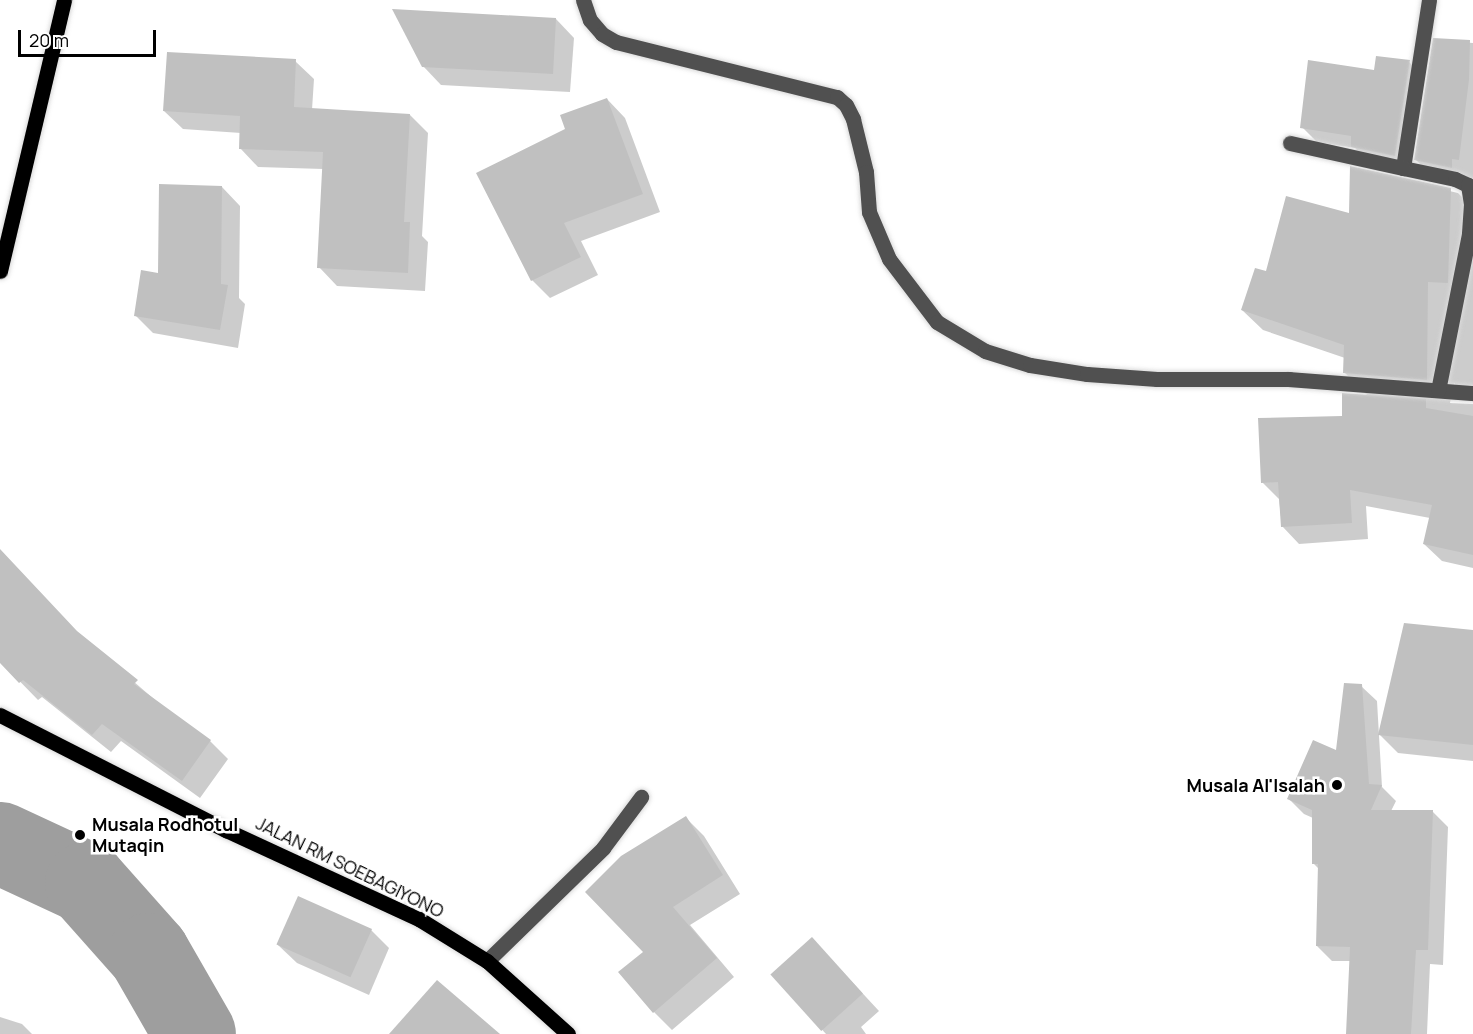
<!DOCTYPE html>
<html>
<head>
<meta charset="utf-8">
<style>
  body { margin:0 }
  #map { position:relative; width:1473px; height:1034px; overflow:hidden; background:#fff; font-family:Manrope,sans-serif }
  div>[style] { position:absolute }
  .shadow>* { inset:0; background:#0003 }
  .river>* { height:82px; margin:-41px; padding:0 41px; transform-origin:41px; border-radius:41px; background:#9e9e9e }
  .building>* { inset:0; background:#c0c0c0; transform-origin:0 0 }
  .roads { filter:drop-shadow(0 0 2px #dbdbdb) drop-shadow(0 0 2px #dbdbdb) }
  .minor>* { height:15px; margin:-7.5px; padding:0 7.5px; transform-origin:7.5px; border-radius:7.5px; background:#505050 }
  .major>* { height:15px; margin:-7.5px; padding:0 7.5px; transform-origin:7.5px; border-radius:7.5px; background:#000 }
  .dots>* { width:16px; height:16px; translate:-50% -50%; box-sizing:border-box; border:3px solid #fff; border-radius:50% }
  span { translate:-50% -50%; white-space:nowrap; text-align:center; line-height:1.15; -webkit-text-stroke:5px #fff; paint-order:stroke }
  .poi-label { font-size:18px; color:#000; font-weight:700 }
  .right { translate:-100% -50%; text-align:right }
  .left { translate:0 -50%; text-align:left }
  .street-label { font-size:18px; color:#000 }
  .scale { position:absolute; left:18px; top:30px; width:138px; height:27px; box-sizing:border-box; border:3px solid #000; border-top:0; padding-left:8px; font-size:18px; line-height:21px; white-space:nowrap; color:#000; -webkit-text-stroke:4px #fff; paint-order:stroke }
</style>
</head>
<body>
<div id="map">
  <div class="shadow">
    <div style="clip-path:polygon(556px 19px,574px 38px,570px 92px,441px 85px,423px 66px)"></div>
    <div style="clip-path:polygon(1434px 40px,1473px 43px,1473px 186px,1433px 177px,1416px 160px)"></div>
    <div style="clip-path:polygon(295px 61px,314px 79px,312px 110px,410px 115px,428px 133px,422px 236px,428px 242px,425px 291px,337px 286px,319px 267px,323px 169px,258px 167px,240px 148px,241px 133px,183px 129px,164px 111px)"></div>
    <div style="clip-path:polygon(1409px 62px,1424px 77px,1410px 170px,1368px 161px,1355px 148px,1317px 142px,1302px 127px,1376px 72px)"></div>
    <div style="clip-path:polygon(607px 99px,625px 118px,660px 212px,581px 241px,598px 275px,550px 298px,532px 280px)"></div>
    <div style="clip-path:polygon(1352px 168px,1458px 193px,1473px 208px,1473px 399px,1468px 398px,1454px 383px,1450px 403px,1473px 404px,1473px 568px,1442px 561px,1424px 544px,1430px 518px,1366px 506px,1368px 539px,1299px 544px,1282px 526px,1279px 499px,1262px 482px,1368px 396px,1345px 373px,1345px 358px,1263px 330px,1242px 310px,1267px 273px,1350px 215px)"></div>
    <div style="clip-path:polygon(222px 187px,240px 206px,239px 298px,245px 304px,238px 348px,153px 333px,135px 315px,159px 275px)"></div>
    <div style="clip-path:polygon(0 586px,81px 636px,155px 700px,210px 741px,228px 759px,200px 798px,121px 741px,111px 752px,42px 697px,38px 700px,0 661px)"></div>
    <div style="clip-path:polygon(1473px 631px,1473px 761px,1398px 753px,1380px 735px)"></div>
    <div style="clip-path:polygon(1361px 686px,1377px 701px,1382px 787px,1396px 801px,1391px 811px,1433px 812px,1448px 827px,1443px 965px,1430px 964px,1427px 1034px,1347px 1034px,1351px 961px,1332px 961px,1317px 946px,1320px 870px,1313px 863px,1313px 818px,1304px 814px,1289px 799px,1337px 752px)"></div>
    <div style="clip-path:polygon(686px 818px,704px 836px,740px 894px,690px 925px,734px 977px,672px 1030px,654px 1012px,645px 952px)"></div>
    <div style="clip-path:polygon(371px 930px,389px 948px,369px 995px,297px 963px,278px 945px)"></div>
    <div style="clip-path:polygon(828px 956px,879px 1011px,861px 1027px,866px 1034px,826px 1034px,772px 974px)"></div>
    <div style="clip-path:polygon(0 1017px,22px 1024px,32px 1034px,0 1034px)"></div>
  </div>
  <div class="river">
    <div style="left:0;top:843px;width:95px;rotate:24.9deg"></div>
    <div style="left:86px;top:883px;width:95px;rotate:48.4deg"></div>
    <div style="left:149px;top:954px;width:92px;rotate:60.1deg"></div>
  </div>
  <div class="building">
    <div style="clip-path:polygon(392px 9px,556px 18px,553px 74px,422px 67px)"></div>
    <div style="clip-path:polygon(1433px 38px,1470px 40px,1469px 80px,1459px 160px,1452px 159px,1452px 168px,1414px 160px)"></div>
    <div style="clip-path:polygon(167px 52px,296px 59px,294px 107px,410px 114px,404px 222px,410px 222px,408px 273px,317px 268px,323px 152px,239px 149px,240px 116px,163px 111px)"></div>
    <div style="clip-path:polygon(1376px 56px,1410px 60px,1395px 156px,1351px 147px,1351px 136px,1300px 128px,1308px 60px,1374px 70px)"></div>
    <div style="clip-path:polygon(607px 98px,643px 194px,564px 223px,581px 257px,531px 281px,476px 173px,565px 129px,560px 115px)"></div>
    <div style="clip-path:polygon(1350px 166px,1451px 188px,1448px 283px,1428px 282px,1427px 380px,1343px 373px,1344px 345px,1241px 310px,1255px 268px,1266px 271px,1286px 196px,1349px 213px)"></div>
    <div style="clip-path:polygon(159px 184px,222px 186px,221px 284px,228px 285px,220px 330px,134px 316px,141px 270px,158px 273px)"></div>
    <div style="clip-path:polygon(1342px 393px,1426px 399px,1426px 408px,1473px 416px,1473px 555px,1423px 544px,1432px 505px,1350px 490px,1352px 523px,1281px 527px,1278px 482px,1261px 483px,1258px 418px,1342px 416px)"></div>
    <div style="clip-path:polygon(0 549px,77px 631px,138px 680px,134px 684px,211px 740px,182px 781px,102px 724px,92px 735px,23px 680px,19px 683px,0 663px)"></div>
    <div style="clip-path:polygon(1404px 623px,1473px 630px,1473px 745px,1378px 735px)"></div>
    <div style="clip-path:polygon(1344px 683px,1362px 684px,1369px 784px,1382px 785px,1371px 810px,1433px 810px,1428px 950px,1416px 950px,1411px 1034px,1346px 1034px,1350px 947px,1316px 946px,1318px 864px,1312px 864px,1312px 810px,1287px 799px,1313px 740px,1336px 750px)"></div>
    <div style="clip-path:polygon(686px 816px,723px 875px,673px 907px,717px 958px,653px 1013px,618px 972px,643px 952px,585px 892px,621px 856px)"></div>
    <div style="left:298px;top:896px;width:81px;height:53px;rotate:24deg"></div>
    <div style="left:812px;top:937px;width:76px;height:56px;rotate:48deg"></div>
    <div style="clip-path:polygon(437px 980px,500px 1034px,389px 1034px)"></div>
  </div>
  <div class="roads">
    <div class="minor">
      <div style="left:583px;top:0;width:21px;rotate:71deg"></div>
      <div style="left:590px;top:20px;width:18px;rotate:49deg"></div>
      <div style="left:602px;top:34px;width:16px;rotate:30deg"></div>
      <div style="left:616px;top:42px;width:228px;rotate:14deg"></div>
      <div style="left:837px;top:97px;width:12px;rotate:42deg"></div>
      <div style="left:846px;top:105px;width:16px;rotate:63deg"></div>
      <div style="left:853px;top:119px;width:55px;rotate:76.2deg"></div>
      <div style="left:866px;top:172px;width:40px;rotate:85.7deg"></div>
      <div style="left:869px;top:212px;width:51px;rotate:66.9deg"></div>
      <div style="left:889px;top:259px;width:79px;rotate:52.7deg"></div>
      <div style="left:937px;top:322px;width:56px;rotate:31.1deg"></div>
      <div style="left:985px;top:351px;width:47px;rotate:17.3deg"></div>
      <div style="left:1030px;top:365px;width:58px;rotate:9deg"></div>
      <div style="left:1087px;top:374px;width:70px;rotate:4.1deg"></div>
      <div style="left:1157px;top:379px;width:132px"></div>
      <div style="left:1289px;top:379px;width:185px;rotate:4.4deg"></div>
      <div style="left:1429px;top:0;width:170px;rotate:98.8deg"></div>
      <div style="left:1403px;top:168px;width:53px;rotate:11.9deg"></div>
      <div style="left:1455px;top:179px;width:14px;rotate:25deg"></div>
      <div style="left:1468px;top:185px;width:19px;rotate:81deg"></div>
      <div style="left:1471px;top:204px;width:30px;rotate:94deg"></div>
      <div style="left:1469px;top:234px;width:159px;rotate:101.2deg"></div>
      <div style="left:1290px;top:143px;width:116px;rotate:12.5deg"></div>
      <div style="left:487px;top:961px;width:162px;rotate:-44.2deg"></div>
      <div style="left:603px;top:848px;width:64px;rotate:-53.3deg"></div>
    </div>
    <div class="major">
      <div style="left:0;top:271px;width:278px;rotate:-76.7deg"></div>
      <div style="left:0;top:715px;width:254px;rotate:27deg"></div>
      <div style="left:226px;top:830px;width:213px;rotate:24.8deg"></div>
      <div style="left:419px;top:919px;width:80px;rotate:31.7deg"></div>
      <div style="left:487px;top:961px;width:109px;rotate:42deg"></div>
    </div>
  </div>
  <div class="dots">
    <div style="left:1337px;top:785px;background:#000"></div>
    <div style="left:80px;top:835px;background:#000"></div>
  </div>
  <div class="poi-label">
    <span class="right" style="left:1325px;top:785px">Musala Al'Isalah</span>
    <span class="left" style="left:92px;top:835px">Musala Rodhotul<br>Mutaqin</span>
  </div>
  <div class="street-label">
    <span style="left:350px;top:867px;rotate:26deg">JALAN RM SOEBAGIYONO</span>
  </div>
  <div class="scale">20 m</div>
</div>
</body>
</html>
